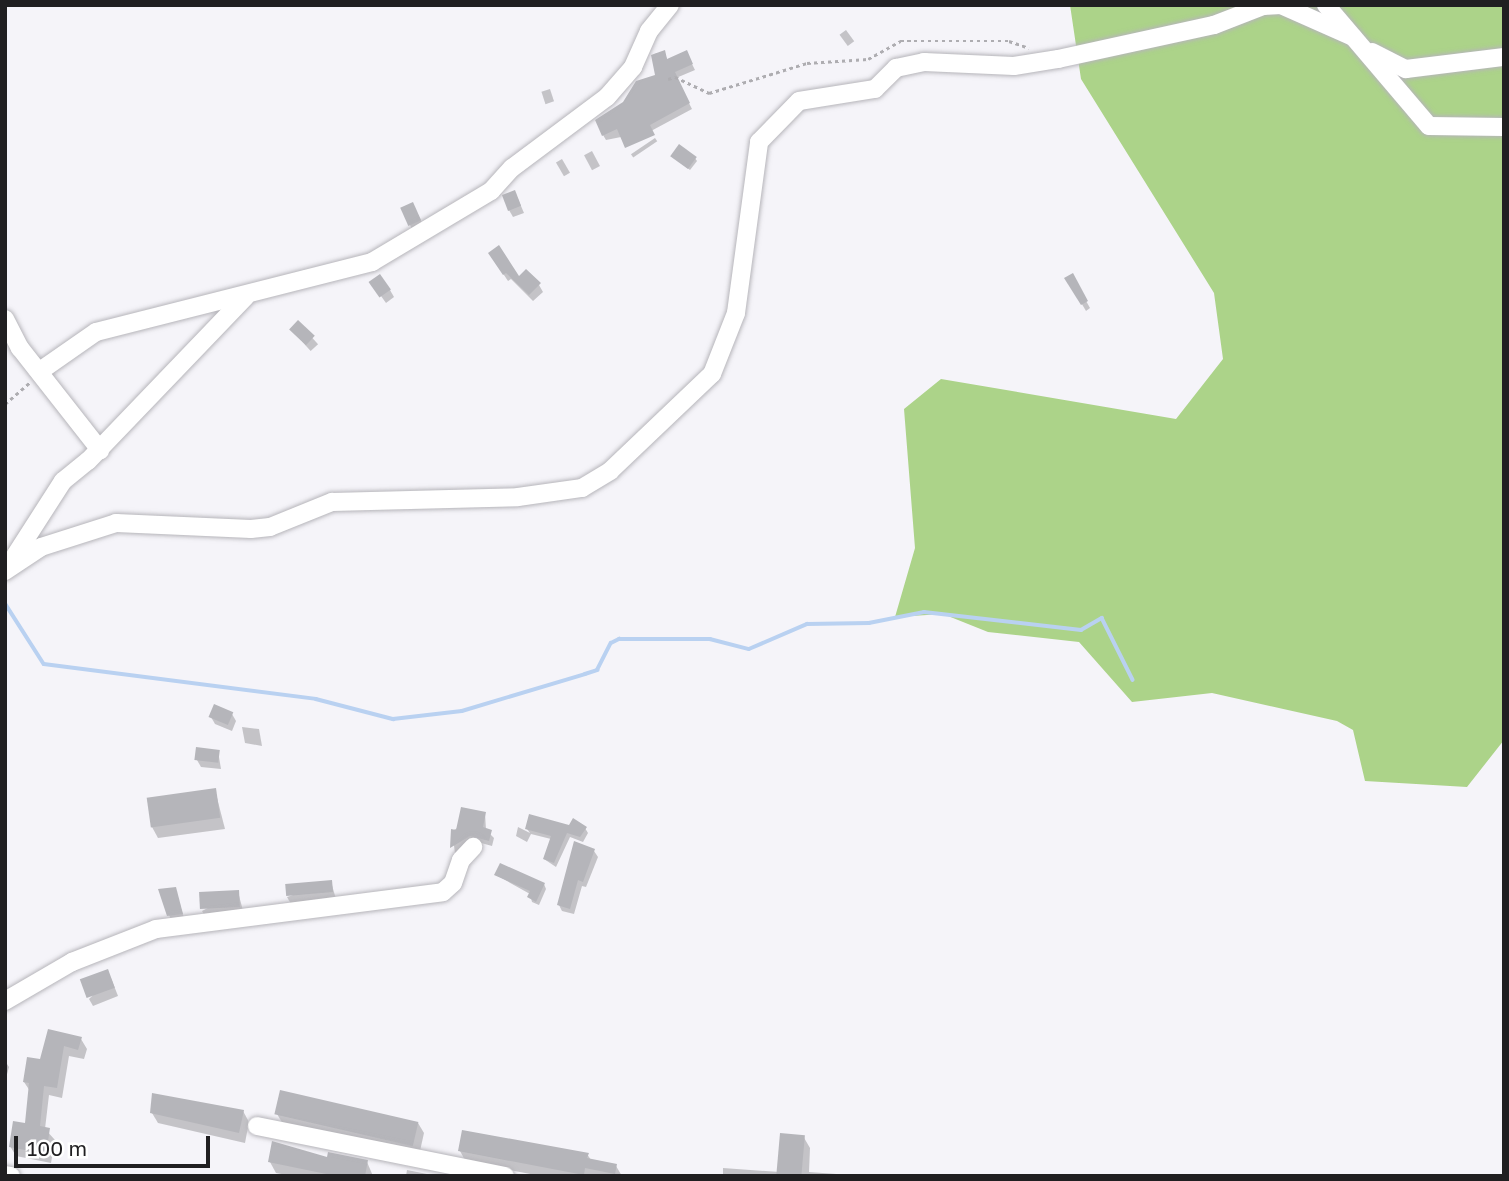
<!DOCTYPE html>
<html>
<head>
<meta charset="utf-8">
<style>
  body { margin:0 }
  #map { position:relative; width:1509px; height:1181px; overflow:hidden; background:#f5f4f9; font-family:"Golos Text",sans-serif }
  div>[style] { position:absolute }
  .green>* { inset:0; background:#acd389 }
  .shadow>* { inset:0; background:#0003; transform-origin:0 0 }
  .stream>* { height:3.5px; margin:-1.75px; padding:0 1.75px; transform-origin:1.75px; border-radius:1.75px; background:#b9d1f1 }
  .building>* { inset:0; background:#b5b5ba; transform-origin:0 0 }
  .path>* { height:2.5px; margin-top:-1.25px; transform-origin:0; background:repeating-linear-gradient(90deg,#aeadb1 0 3.5px,transparent 0 7px) }
  .roads { filter:drop-shadow(0 0 2px #b6b5ba) drop-shadow(0 0 2px #b6b5ba) }
  .minor>* { height:18px; margin:-9px; padding:0 9px; transform-origin:9px; border-radius:9px; background:#fff }
  span { translate:-50% -50%; white-space:nowrap; text-align:center; line-height:1.15; -webkit-text-stroke:5px #fff; paint-order:stroke }
  .frame { position:absolute; inset:0; border:7px solid #201f21; pointer-events:none }
  .scale { position:absolute; left:14px; top:1136px; width:196px; height:32px; box-sizing:border-box; border:4px solid #201f21; border-top:0; padding-left:9px; font-size:21px; line-height:24px; white-space:nowrap; color:#201f21; -webkit-text-stroke:5px #fff; paint-order:stroke }
</style>
</head>
<body>
<div id="map">
  <div class="green">
    <div style="clip-path:polygon(1070px 5px,1504px 5px,1504px 740px,1467px 787px,1365px 781px,1353px 730px,1337px 721px,1212px 693px,1132px 702px,1079px 642px,988px 632px,943px 614px,895px 617px,915px 548px,904px 409px,941px 379px,1176px 419px,1223px 359px,1214px 293px,1081px 79px)"></div>
  </div>
  <div class="shadow">
    <div style="left:846px;top:30px;width:14px;height:8px;rotate:54deg"></div>
    <div style="clip-path:polygon(664px 52px,668px 61px,689px 58px,695px 70px,676px 78px,692px 109px,651px 131px,606px 140px,603px 135px,624px 103px,656px 77px,654px 54px)"></div>
    <div style="left:550px;top:89px;width:13px;height:9px;rotate:72deg"></div>
    <div style="left:655px;top:138px;width:4px;height:29px;rotate:56deg"></div>
    <div style="left:592px;top:151px;width:17px;height:9px;rotate:62deg"></div>
    <div style="clip-path:polygon(672px 156px,695px 158px,697px 161px,690px 170px)"></div>
    <div style="left:562px;top:159px;width:16px;height:7px;rotate:60deg"></div>
    <div style="clip-path:polygon(515px 192px,524px 213px,513px 217px,509px 210px)"></div>
    <div style="clip-path:polygon(402px 209px,416px 211px,424px 227px,414px 233px)"></div>
    <div style="clip-path:polygon(494px 260px,519px 278px,539px 285px,543px 292px,533px 301px,511px 279px,508px 281px)"></div>
    <div style="clip-path:polygon(1072px 276px,1090px 308px,1086px 311px,1067px 279px)"></div>
    <div style="clip-path:polygon(376px 289px,390px 290px,394px 297px,386px 303px)"></div>
    <div style="left:298px;top:322px;width:30px;height:10px;rotate:48deg"></div>
    <div style="clip-path:polygon(232px 714px,236px 721px,232px 731px,215px 724px,211px 717px)"></div>
    <div style="clip-path:polygon(242px 727px,259px 729px,262px 746px,245px 743px)"></div>
    <div style="clip-path:polygon(218px 751px,221px 769px,201px 767px,197px 760px)"></div>
    <div style="clip-path:polygon(215px 790px,225px 829px,158px 838px,152px 827px,148px 799px)"></div>
    <div style="clip-path:polygon(485px 813px,486px 830px,494px 838px,492px 846px,474px 841px,455px 853px,452px 831px)"></div>
    <div style="clip-path:polygon(518px 827px,530px 833px,527px 829px,570px 827px,585px 828px,588px 833px,583px 842px,570px 837px,556px 867px,544px 859px,551px 839px,531px 834px,527px 842px,516px 836px)"></div>
    <div style="clip-path:polygon(594px 851px,598px 857px,586px 887px,582px 886px,574px 914px,562px 911px,559px 905px)"></div>
    <div style="clip-path:polygon(496px 875px,544px 884px,546px 889px,539px 905px,532px 902px,530px 894px)"></div>
    <div style="clip-path:polygon(331px 882px,336px 899px,291px 904px,287px 897px)"></div>
    <div style="clip-path:polygon(175px 889px,185px 921px,173px 923px,169px 915px)"></div>
    <div style="clip-path:polygon(238px 892px,245px 918px,208px 922px,202px 911px)"></div>
    <div style="clip-path:polygon(111px 978px,118px 996px,93px 1006px,89px 999px)"></div>
    <div style="clip-path:polygon(49px 1031px,81px 1039px,87px 1049px,84px 1059px,69px 1056px,62px 1098px,49px 1095px,45px 1129px,55px 1140px,51px 1163px,16px 1156px,10px 1146px,26px 1125px,30px 1091px,24px 1082px,42px 1061px)"></div>
    <div style="clip-path:polygon(5px 1061px,9px 1067px,5px 1082px)"></div>
    <div style="clip-path:polygon(243px 1111px,249px 1122px,245px 1143px,158px 1123px,152px 1113px)"></div>
    <div style="clip-path:polygon(277px 1114px,418px 1123px,424px 1133px,420px 1151px,283px 1124px)"></div>
    <div style="clip-path:polygon(803px 1136px,810px 1148px,809px 1172px,864px 1176px,723px 1176px,723px 1168px,780px 1172px)"></div>
    <div style="clip-path:polygon(460px 1151px,587px 1154px,591px 1160px,616px 1166px,622px 1176px,541px 1176px,466px 1162px)"></div>
    <div style="clip-path:polygon(328px 1159px,367px 1162px,373px 1176px,292px 1176px,276px 1173px,270px 1162px)"></div>
    <div style="clip-path:polygon(407px 1170px,437px 1176px,406px 1176px)"></div>
  </div>
  <div class="stream">
    <div style="left:5px;top:603px;width:72px;rotate:57.4deg"></div>
    <div style="left:44px;top:664px;width:274px;rotate:7.3deg"></div>
    <div style="left:316px;top:699px;width:80px;rotate:14.6deg"></div>
    <div style="left:393px;top:719px;width:69px;rotate:-6.6deg"></div>
    <div style="left:462px;top:711px;width:128px;rotate:-16.7deg"></div>
    <div style="left:585px;top:674px;width:13px;rotate:-18deg"></div>
    <div style="left:597px;top:670px;width:30px;rotate:-63deg"></div>
    <div style="left:611px;top:643px;width:9px;rotate:-27deg"></div>
    <div style="left:619px;top:639px;width:91px"></div>
    <div style="left:710px;top:639px;width:40px;rotate:14.4deg"></div>
    <div style="left:749px;top:649px;width:63px;rotate:-23.3deg"></div>
    <div style="left:807px;top:624px;width:62px;rotate:-0.9deg"></div>
    <div style="left:869px;top:623px;width:56px;rotate:-11.3deg"></div>
    <div style="left:924px;top:612px;width:158px;rotate:6.5deg"></div>
    <div style="left:1081px;top:630px;width:24px;rotate:-30deg"></div>
    <div style="left:1102px;top:618px;width:69px;rotate:63.4deg"></div>
  </div>
  <div class="building">
    <div style="clip-path:polygon(665px 50px,667px 59px,687px 50px,693px 64px,675px 72px,690px 103px,650px 125px,655px 135px,625px 148px,617px 129px,602px 136px,595px 120px,623px 102px,636px 81px,655px 75px,651px 55px)"></div>
    <div style="left:679px;top:144px;width:22px;height:15px;rotate:36deg"></div>
    <div style="left:515px;top:190px;width:17px;height:14px;rotate:69deg"></div>
    <div style="left:413px;top:202px;width:20px;height:14px;rotate:66deg"></div>
    <div style="clip-path:polygon(499px 245px,519px 276px,526px 269px,541px 283px,529px 295px,506px 273px,503px 275px,488px 253px)"></div>
    <div style="clip-path:polygon(1073px 273px,1088px 301px,1081px 305px,1064px 278px)"></div>
    <div style="left:380px;top:274px;width:19px;height:14px;rotate:55deg"></div>
    <div style="left:298px;top:320px;width:23px;height:13px;rotate:43deg"></div>
    <div style="left:214px;top:704px;width:21px;height:14px;rotate:23deg"></div>
    <div style="left:196px;top:747px;width:24px;height:13px;rotate:7deg"></div>
    <div style="left:216px;top:788px;width:30px;height:70px;rotate:82deg"></div>
    <div style="clip-path:polygon(461px 807px,486px 812px,483px 827px,492px 830px,489px 841px,470px 836px,450px 848px,451px 829px,456px 830px)"></div>
    <div style="clip-path:polygon(529px 814px,569px 825px,573px 818px,587px 827px,580px 837px,567px 833px,554px 863px,543px 859px,551px 836px,525px 829px)"></div>
    <div style="clip-path:polygon(574px 841px,595px 849px,583px 882px,578px 880px,570px 909px,557px 905px)"></div>
    <div style="clip-path:polygon(500px 863px,545px 883px,536px 902px,527px 897px,530px 891px,494px 875px)"></div>
    <div style="left:332px;top:880px;width:12px;height:47px;rotate:85deg"></div>
    <div style="clip-path:polygon(176px 887px,183px 914px,167px 916px,158px 889px)"></div>
    <div style="left:239px;top:890px;width:17px;height:40px;rotate:87deg"></div>
    <div style="left:108px;top:969px;width:20px;height:30px;rotate:70deg"></div>
    <div style="clip-path:polygon(48px 1029px,82px 1037px,78px 1050px,64px 1046px,57px 1088px,44px 1086px,40px 1126px,50px 1128px,46px 1154px,9px 1147px,13px 1121px,25px 1123px,29px 1083px,23px 1082px,27px 1057px,40px 1059px)"></div>
    <div style="left:280px;top:1090px;width:142px;height:25px;rotate:13deg"></div>
    <div style="clip-path:polygon(152px 1093px,244px 1110px,239px 1133px,150px 1113px)"></div>
    <div style="clip-path:polygon(462px 1130px,589px 1153px,587px 1158px,617px 1164px,615px 1174px,585px 1168px,584px 1175px,458px 1151px)"></div>
    <div style="left:780px;top:1133px;width:25px;height:43px;rotate:5deg"></div>
    <div style="clip-path:polygon(272px 1141px,327px 1157px,328px 1152px,368px 1160px,365px 1176px,336px 1176px,268px 1162px)"></div>
  </div>
  <div class="path">
    <div style="left:668px;top:79px;width:7px;rotate:-16deg"></div>
    <div style="left:675px;top:77px;width:38px;rotate:25deg"></div>
    <div style="left:709px;top:93px;width:102px;rotate:-17deg"></div>
    <div style="left:807px;top:63px;width:61px;rotate:-3.8deg"></div>
    <div style="left:868px;top:59px;width:37px;rotate:-29deg"></div>
    <div style="left:900px;top:41px;width:109px"></div>
    <div style="left:1009px;top:41px;width:21px;rotate:19deg"></div>
    <div style="left:5px;top:404px;width:32px;rotate:-41deg"></div>
  </div>
  <div class="roads">
    <div class="minor">
      <div style="left:1326px;top:5px;width:159px;rotate:49.6deg"></div>
      <div style="left:1429px;top:126px;width:75px;rotate:0.8deg"></div>
      <div style="left:1372px;top:52px;width:38px;rotate:27deg"></div>
      <div style="left:1406px;top:69px;width:99px;rotate:-7deg"></div>
      <div style="left:5px;top:319px;width:33px;rotate:63deg"></div>
      <div style="left:20px;top:348px;width:130px;rotate:51.9deg"></div>
      <div style="left:40px;top:371px;width:68px;rotate:-34.9deg"></div>
      <div style="left:96px;top:332px;width:285px;rotate:-14.2deg"></div>
      <div style="left:372px;top:262px;width:139px;rotate:-30.8deg"></div>
      <div style="left:491px;top:191px;width:31px;rotate:-48deg"></div>
      <div style="left:512px;top:168px;width:119px;rotate:-36.8deg"></div>
      <div style="left:607px;top:97px;width:40px;rotate:-49deg"></div>
      <div style="left:633px;top:67px;width:39px;rotate:-66deg"></div>
      <div style="left:649px;top:31px;width:33px;rotate:-51deg"></div>
      <div style="left:9px;top:565px;width:100px;rotate:-57.3deg"></div>
      <div style="left:63px;top:481px;width:32px;rotate:-39deg"></div>
      <div style="left:88px;top:461px;width:228px;rotate:-46.2deg"></div>
      <div style="left:5px;top:571px;width:43px;rotate:-33.7deg"></div>
      <div style="left:41px;top:547px;width:79px;rotate:-17.7deg"></div>
      <div style="left:116px;top:523px;width:135px;rotate:2.5deg"></div>
      <div style="left:251px;top:529px;width:19px;rotate:-6deg"></div>
      <div style="left:270px;top:527px;width:67px;rotate:-22deg"></div>
      <div style="left:332px;top:502px;width:186px;rotate:-1.5deg"></div>
      <div style="left:518px;top:497px;width:65px;rotate:-8deg"></div>
      <div style="left:582px;top:488px;width:33px;rotate:-31deg"></div>
      <div style="left:610px;top:471px;width:141px;rotate:-43.6deg"></div>
      <div style="left:712px;top:374px;width:66px;rotate:-68.5deg"></div>
      <div style="left:736px;top:313px;width:173px;rotate:-82.3deg"></div>
      <div style="left:759px;top:142px;width:57px;rotate:-45.7deg"></div>
      <div style="left:799px;top:101px;width:77px;rotate:-9deg"></div>
      <div style="left:875px;top:89px;width:30px;rotate:-45deg"></div>
      <div style="left:896px;top:68px;width:29px;rotate:-12deg"></div>
      <div style="left:924px;top:62px;width:90px;rotate:2.5deg"></div>
      <div style="left:1014px;top:66px;width:45px;rotate:-9deg"></div>
      <div style="left:1058px;top:59px;width:160px;rotate:-12.3deg"></div>
      <div style="left:1214px;top:25px;width:53px;rotate:-21.2deg"></div>
      <div style="left:1263px;top:6px;width:18px;rotate:-3deg"></div>
      <div style="left:1281px;top:5px;width:79px;rotate:24deg"></div>
      <div style="left:5px;top:1001px;width:78px;rotate:-30.2deg"></div>
      <div style="left:72px;top:962px;width:90px;rotate:-21.4deg"></div>
      <div style="left:156px;top:929px;width:289px;rotate:-7.3deg"></div>
      <div style="left:443px;top:892px;width:13px;rotate:-42deg"></div>
      <div style="left:453px;top:883px;width:24px;rotate:-71deg"></div>
      <div style="left:461px;top:860px;width:18px;rotate:-47deg"></div>
      <div style="left:257px;top:1126px;width:253px;rotate:11.4deg"></div>
      <div style="left:5px;top:1175px;width:6px;rotate:9deg"></div>
    </div>
  </div>
  <div class="frame"></div>
  <div class="scale">100 m</div>
</div>
</body>
</html>
